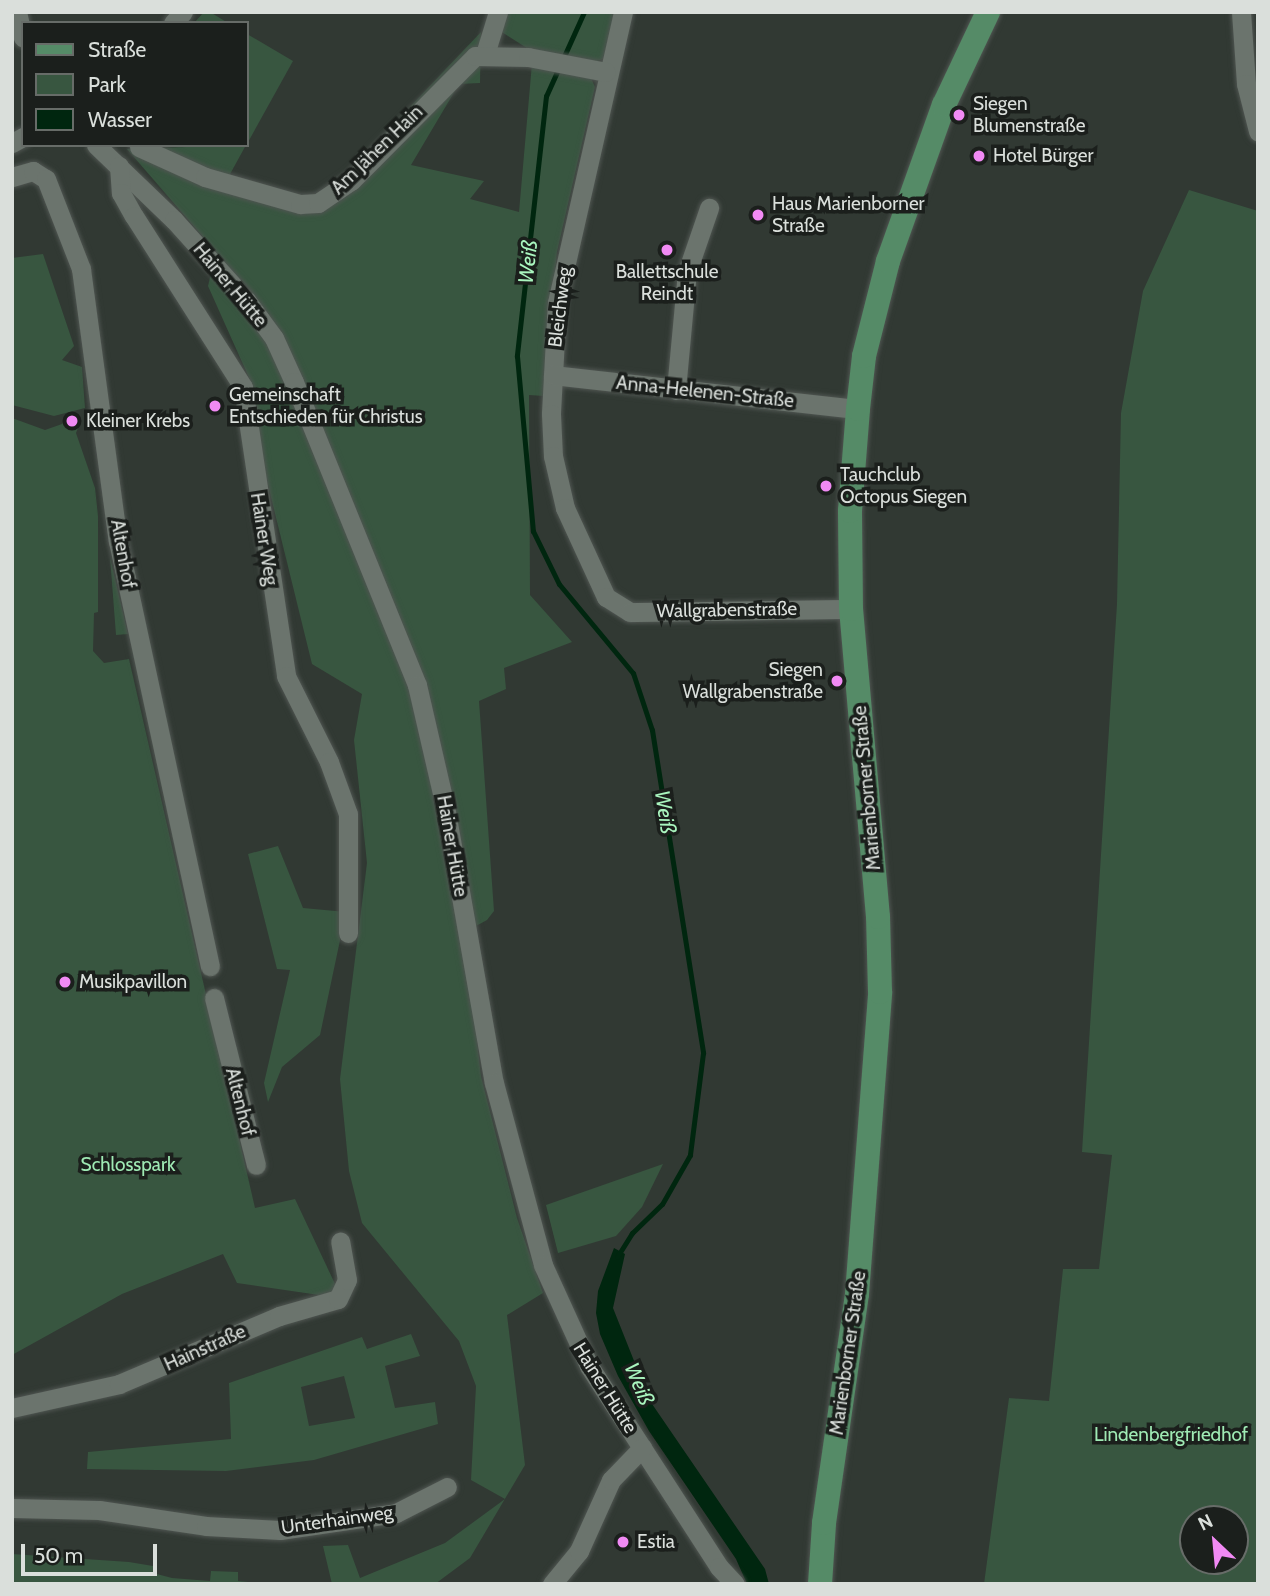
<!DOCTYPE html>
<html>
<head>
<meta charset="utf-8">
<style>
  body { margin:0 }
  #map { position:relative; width:1270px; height:1596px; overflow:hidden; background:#313933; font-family:Cabin,sans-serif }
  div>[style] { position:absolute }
  .green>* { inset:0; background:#385640 }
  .water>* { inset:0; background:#00260f }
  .stream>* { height:5px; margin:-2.5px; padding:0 2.5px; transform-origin:2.5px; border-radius:2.5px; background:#00260f }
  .roads { filter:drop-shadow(0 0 2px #4f5551) drop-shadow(0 0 2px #4f5551) }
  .minor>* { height:19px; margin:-9.5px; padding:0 9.5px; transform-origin:9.5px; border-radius:9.5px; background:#6b746d }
  .major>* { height:24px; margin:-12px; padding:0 12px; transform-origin:12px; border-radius:12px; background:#558b67 }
  .dots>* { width:19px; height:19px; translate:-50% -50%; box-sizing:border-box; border:4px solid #1b1f1c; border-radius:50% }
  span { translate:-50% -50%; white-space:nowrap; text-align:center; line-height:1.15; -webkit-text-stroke:7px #1b1f1c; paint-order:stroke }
  .poi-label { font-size:19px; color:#dadfdb }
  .left { translate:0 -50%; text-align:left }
  .right { translate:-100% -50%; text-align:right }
  .street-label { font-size:19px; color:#dadfdb }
  .park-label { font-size:19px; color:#9feab4 }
  .water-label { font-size:21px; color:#aaf6bf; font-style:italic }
  .frame { position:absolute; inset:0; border:14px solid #dadfdb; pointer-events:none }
  .legend { position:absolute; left:21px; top:21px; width:228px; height:126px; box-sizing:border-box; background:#1b1f1c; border:2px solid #676c68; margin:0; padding:9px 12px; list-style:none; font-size:21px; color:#dadfdb }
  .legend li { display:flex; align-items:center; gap:14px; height:35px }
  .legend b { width:35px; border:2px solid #676c68 }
  .north { position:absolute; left:1179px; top:1505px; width:70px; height:70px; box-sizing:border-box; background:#1b1f1c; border:2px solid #676c68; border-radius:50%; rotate:334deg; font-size:19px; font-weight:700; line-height:28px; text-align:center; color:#dadfdb }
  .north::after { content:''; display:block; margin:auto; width:24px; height:32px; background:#f18af4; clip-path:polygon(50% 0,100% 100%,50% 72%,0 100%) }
  .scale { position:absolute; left:21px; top:1544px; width:136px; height:32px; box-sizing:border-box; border:4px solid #dadfdb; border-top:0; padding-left:9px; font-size:21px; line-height:24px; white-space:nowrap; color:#dadfdb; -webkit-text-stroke:5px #1b1f1c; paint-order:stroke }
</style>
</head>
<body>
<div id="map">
  <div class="green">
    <div style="clip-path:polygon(204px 12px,210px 12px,228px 23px,194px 23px)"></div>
    <div style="clip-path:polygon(494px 12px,616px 12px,603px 59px,595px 62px,591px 78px,595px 87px,557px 252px,544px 396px,529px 395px,530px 595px,572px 642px,504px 668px,506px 689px,479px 701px,494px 911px,487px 920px,465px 932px,481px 1076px,517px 1218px,543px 1293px,507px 1315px,525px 1465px,470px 1558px,435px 1584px,332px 1584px,323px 1546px,348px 1545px,360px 1578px,445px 1543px,505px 1499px,471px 1480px,476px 1386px,459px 1341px,362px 1223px,349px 1171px,340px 1079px,367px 863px,354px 740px,362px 694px,312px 664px,267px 481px,250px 380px,208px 286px,216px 252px,127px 149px,246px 145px,229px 176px,317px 205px,481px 32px,480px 83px,459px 84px,411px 165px,484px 181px,470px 199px,519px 212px,533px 52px,489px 24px)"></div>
    <div style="clip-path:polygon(247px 34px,293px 61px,247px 144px)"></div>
    <div style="clip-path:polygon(evenodd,1189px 190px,1258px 211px,1258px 1584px,984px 1584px,1009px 1398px,1049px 1401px,1063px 1269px,1099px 1269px,1112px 1155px,1082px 1152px,1117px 604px,1121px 413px,1143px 291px,1189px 190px,1193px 1519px,1235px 1519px,1235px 1561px,1193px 1561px,1193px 1519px)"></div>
    <div style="clip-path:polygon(43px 254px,74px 346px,62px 360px,82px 367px,85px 408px,54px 416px,12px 405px,12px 258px)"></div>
    <div style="clip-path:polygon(72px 414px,81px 420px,76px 433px,95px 488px,98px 516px,98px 612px,94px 613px,93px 651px,104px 663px,129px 659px,255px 1208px,295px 1199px,336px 1286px,335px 1292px,319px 1295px,237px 1283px,223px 1254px,122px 1294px,12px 1355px,12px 418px,45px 430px,62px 424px)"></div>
    <div style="clip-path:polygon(110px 557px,128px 634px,116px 635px)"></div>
    <div style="clip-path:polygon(278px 846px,303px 908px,346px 912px,320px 1035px,282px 1067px,268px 1102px,264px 1083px,290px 970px,277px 969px,248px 854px)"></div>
    <div style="clip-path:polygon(663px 1164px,642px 1207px,616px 1236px,558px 1253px,546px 1205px)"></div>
    <div style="clip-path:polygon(evenodd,411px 1334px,420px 1356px,385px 1366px,395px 1408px,435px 1402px,438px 1424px,314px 1460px,226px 1471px,87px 1469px,88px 1452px,231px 1439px,229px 1383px,362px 1337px,367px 1349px,411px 1334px,344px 1376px,355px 1418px,309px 1426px,301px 1387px,344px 1376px)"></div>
    <div style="clip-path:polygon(12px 1554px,129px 1562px,153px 1566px,153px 1573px,172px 1578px,210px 1581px,211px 1571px,238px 1572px,238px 1581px,267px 1584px,12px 1584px)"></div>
  </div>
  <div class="water">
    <div style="clip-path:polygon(614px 1248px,625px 1254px,613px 1308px,650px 1401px,765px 1569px,769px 1584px,747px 1584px,736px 1559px,649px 1431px,618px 1376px,600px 1334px,596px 1313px,598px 1291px)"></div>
  </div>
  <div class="stream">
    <div style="left:584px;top:12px;width:92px;rotate:114.3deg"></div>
    <div style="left:546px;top:96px;width:262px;rotate:96.4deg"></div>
    <div style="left:517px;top:356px;width:176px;rotate:84.8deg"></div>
    <div style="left:533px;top:531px;width:59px;rotate:63.9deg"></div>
    <div style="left:559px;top:584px;width:116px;rotate:50.3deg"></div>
    <div style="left:633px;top:673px;width:60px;rotate:71.6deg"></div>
    <div style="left:652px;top:730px;width:327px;rotate:81deg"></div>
    <div style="left:703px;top:1053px;width:103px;rotate:97.3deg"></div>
    <div style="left:690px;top:1155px;width:56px;rotate:119.7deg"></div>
    <div style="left:662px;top:1204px;width:42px;rotate:136deg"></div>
    <div style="left:632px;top:1233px;width:28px;rotate:122deg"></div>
  </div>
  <div class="roads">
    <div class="minor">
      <div style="left:17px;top:12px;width:26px;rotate:77deg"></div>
      <div style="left:623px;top:12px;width:297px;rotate:102.8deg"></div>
      <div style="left:557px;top:302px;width:112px;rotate:93.1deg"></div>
      <div style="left:551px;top:414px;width:42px;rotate:87.3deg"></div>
      <div style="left:553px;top:456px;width:53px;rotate:77deg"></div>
      <div style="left:565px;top:508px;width:98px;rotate:65.3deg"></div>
      <div style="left:606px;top:597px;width:28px;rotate:32deg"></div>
      <div style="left:630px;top:612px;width:221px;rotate:-0.8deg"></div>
      <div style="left:1241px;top:12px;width:72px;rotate:86deg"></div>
      <div style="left:1246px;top:84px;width:49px;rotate:75.7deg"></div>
      <div style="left:173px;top:23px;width:15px;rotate:-48deg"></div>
      <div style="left:485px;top:54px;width:44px;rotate:-72.8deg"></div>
      <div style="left:12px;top:143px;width:13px;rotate:-29deg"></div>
      <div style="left:96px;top:145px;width:108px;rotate:43.9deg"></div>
      <div style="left:174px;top:220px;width:108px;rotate:48deg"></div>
      <div style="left:246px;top:300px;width:47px;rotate:53.6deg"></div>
      <div style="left:274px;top:338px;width:48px;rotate:65.6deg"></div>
      <div style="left:294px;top:382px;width:327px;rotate:67.9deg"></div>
      <div style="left:417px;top:685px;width:124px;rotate:77deg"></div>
      <div style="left:445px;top:806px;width:281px;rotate:80deg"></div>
      <div style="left:494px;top:1083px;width:188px;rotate:74.9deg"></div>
      <div style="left:543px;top:1265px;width:111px;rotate:65.5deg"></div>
      <div style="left:589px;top:1366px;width:239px;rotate:57.1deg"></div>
      <div style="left:719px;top:1567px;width:23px;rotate:47deg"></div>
      <div style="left:139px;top:147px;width:72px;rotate:24.4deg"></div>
      <div style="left:205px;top:177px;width:99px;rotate:15.9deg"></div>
      <div style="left:300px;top:204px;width:18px;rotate:-3deg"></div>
      <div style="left:318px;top:203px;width:40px;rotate:-34deg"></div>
      <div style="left:351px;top:181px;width:176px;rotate:-45.2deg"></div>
      <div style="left:475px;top:56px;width:53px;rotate:1.1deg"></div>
      <div style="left:528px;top:57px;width:79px;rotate:10.9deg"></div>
      <div style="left:119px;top:166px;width:27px;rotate:86deg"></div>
      <div style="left:121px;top:193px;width:26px;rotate:61deg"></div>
      <div style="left:134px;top:216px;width:203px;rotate:57.5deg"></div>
      <div style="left:243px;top:387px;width:292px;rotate:81.5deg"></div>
      <div style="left:286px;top:676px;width:96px;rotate:63.4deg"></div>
      <div style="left:329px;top:762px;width:55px;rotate:69.9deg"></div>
      <div style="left:348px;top:814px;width:119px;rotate:90deg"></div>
      <div style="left:12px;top:177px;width:22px;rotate:-16deg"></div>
      <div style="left:33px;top:171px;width:15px;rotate:32deg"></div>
      <div style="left:46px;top:179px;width:97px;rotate:68.7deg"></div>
      <div style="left:81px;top:269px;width:275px;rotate:82.3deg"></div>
      <div style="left:118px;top:541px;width:435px;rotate:77.8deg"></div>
      <div style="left:553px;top:375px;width:307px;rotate:6.4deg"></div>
      <div style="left:676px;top:390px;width:119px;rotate:-84.7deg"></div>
      <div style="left:687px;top:272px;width:68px;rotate:-71deg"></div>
      <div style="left:214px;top:998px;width:172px;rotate:75.9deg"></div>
      <div style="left:12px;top:1408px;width:110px;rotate:-12.6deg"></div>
      <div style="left:119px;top:1384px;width:174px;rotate:-23deg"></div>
      <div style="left:279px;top:1316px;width:61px;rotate:-16.1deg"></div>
      <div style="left:338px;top:1299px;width:21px;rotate:-65deg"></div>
      <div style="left:347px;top:1280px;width:39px;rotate:-100deg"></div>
      <div style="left:12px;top:1508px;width:87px;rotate:1.3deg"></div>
      <div style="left:99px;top:1510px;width:108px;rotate:8.5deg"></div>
      <div style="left:206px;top:1526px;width:74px;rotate:3.1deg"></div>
      <div style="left:280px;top:1530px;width:117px;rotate:-8.3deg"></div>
      <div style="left:396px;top:1513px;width:57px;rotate:-27deg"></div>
      <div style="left:552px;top:1584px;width:43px;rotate:-50.7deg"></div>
      <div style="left:579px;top:1551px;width:78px;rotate:-65.7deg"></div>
      <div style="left:611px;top:1480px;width:45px;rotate:-45.9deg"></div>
    </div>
    <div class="major">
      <div style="left:820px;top:1584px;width:61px;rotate:-86.2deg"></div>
      <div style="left:824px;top:1523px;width:231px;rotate:-81.8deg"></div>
      <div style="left:857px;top:1294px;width:303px;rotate:-85.6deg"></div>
      <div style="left:880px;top:992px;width:75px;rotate:-91.5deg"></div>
      <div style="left:878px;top:917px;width:309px;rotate:-95deg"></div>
      <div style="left:851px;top:609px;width:98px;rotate:-90.6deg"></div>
      <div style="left:850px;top:511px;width:102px;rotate:-85.5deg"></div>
      <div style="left:858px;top:409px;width:53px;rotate:-83.5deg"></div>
      <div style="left:864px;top:356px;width:98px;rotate:-75.8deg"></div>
      <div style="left:888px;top:261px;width:166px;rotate:-70.3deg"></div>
      <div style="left:944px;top:105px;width:103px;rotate:-64.7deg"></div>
    </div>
  </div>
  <div class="dots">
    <div style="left:959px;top:115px;background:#f18af4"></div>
    <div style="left:979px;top:156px;background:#f18af4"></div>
    <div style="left:758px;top:215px;background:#f18af4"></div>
    <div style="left:667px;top:250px;background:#f18af4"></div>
    <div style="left:215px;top:406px;background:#f18af4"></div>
    <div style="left:72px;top:421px;background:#f18af4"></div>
    <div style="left:826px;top:486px;background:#f18af4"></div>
    <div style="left:837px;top:681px;background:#f18af4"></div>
    <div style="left:65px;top:982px;background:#f18af4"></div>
    <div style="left:623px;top:1542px;background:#f18af4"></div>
  </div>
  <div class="poi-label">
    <span class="left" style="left:973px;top:115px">Siegen<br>Blumenstraße</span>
    <span class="left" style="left:993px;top:156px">Hotel Bürger</span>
    <span class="left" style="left:772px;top:215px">Haus Marienborner<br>Straße</span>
    <span style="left:667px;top:283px">Ballettschule<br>Reindt</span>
    <span class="left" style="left:229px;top:406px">Gemeinschaft<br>Entschieden für Christus</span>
    <span class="left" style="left:86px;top:421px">Kleiner Krebs</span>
    <span class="left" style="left:840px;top:486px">Tauchclub<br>Octopus Siegen</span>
    <span class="right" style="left:823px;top:681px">Siegen<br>Wallgrabenstraße</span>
    <span class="left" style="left:79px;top:982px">Musikpavillon</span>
    <span class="left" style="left:637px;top:1542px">Estia</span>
  </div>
  <div class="street-label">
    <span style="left:377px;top:150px;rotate:-44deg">Am Jähen Hain</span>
    <span style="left:230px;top:285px;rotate:50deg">Hainer Hütte</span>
    <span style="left:560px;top:307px;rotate:-83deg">Bleichweg</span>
    <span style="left:705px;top:392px;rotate:6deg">Anna-Helenen-Straße</span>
    <span style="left:264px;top:539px;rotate:81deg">Hainer Weg</span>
    <span style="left:123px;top:554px;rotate:80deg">Altenhof</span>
    <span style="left:727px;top:610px;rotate:-1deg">Wallgrabenstraße</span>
    <span style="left:867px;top:788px;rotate:-95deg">Marienborner Straße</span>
    <span style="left:452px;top:846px;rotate:80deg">Hainer Hütte</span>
    <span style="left:240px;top:1102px;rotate:76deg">Altenhof</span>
    <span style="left:205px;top:1348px;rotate:-24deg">Hainstraße</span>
    <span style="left:848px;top:1353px;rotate:-82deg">Marienborner Straße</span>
    <span style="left:605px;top:1388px;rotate:58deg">Hainer Hütte</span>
    <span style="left:337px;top:1520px;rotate:-8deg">Unterhainweg</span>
  </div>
  <div class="park-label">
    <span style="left:128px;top:1165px">Schlosspark</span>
    <span style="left:1171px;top:1435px">Lindenbergfriedhof</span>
  </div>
  <div class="water-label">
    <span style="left:528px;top:262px;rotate:-84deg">Weiß</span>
    <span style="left:665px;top:812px;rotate:81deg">Weiß</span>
    <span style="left:639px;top:1384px;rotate:67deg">Weiß</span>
  </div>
  <div class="frame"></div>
  <ul class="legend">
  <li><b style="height:9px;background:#558b67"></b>Straße</li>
  <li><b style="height:19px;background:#385640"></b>Park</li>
  <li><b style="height:19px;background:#00260f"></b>Wasser</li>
  </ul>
  <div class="north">N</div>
  <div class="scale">50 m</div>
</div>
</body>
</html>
